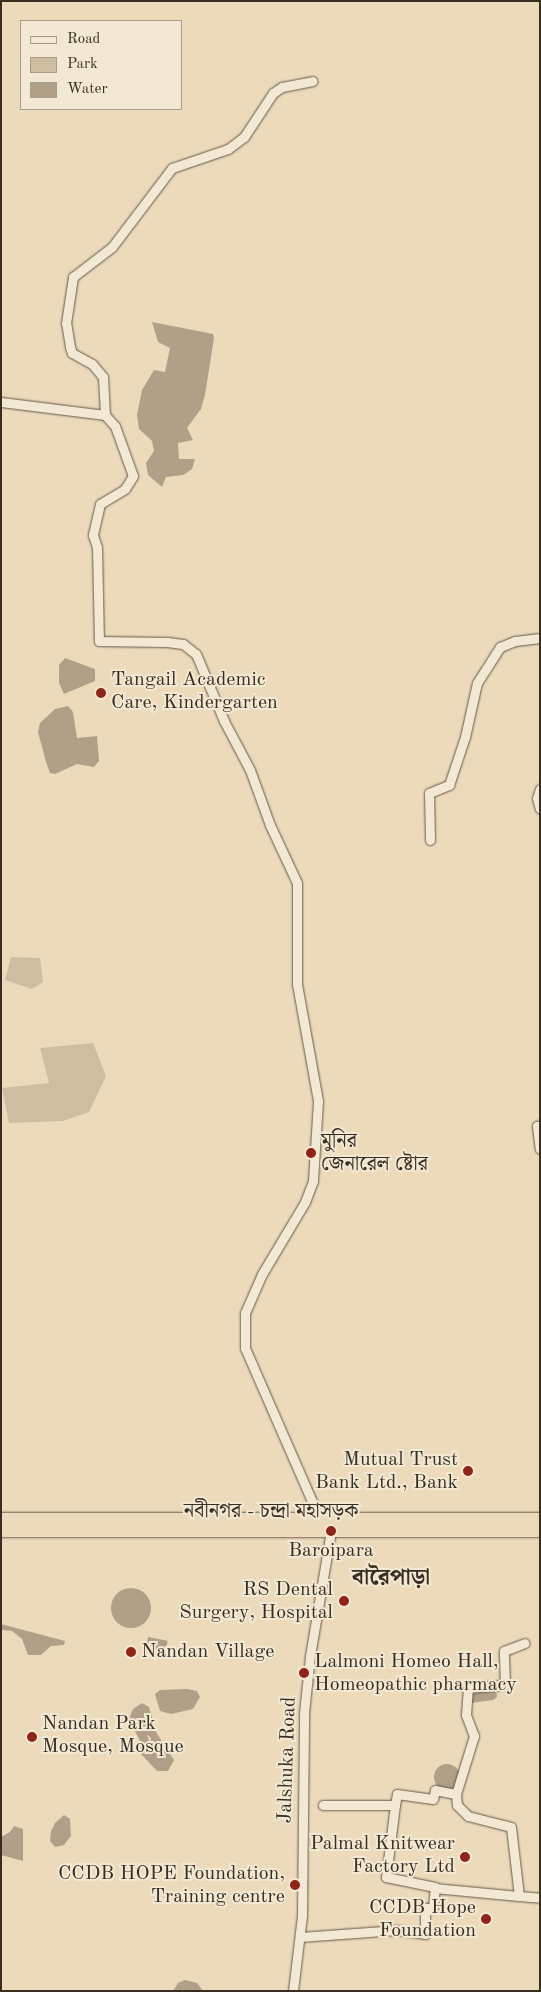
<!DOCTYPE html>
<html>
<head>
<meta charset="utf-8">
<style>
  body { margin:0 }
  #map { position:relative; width:541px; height:1992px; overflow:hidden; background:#ecdbbb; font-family:"Old Standard TT","Noto Serif Bengali",serif }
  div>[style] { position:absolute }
  .green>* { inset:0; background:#cdbda1 }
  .water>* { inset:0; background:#afa087; transform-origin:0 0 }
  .round { border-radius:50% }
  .roads { filter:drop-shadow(0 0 1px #655848) drop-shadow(0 0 1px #655848) }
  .minor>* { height:9px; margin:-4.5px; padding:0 4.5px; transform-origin:4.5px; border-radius:4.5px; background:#f3e8d3 }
  .highway>* { height:12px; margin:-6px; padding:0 6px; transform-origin:6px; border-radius:6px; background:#ecdbbb }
  .dots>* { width:14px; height:14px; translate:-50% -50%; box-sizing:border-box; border:2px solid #f3e8d3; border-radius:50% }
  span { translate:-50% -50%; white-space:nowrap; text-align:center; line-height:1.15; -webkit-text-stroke:4px #f3e8d3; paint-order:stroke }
  .poi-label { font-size:20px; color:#382d21 }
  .left { translate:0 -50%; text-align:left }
  .right { translate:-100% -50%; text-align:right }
  .street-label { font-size:20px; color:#382d21 }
  .quarter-label { font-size:22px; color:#382d21; font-weight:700 }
  .frame { position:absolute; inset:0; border:2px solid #382d21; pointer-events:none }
  .legend { position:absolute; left:20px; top:20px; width:162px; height:90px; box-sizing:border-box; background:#f3e8d3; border:1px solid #a89d8c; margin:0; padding:6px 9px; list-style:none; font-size:15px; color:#382d21 }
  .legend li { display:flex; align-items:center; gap:10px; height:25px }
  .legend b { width:25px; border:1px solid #a89d8c }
</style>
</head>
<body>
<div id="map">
  <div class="green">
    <div style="clip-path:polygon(11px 957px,40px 958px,43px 982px,32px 989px,5px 980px)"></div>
    <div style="clip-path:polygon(93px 1043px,106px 1076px,89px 1112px,63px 1121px,9px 1123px,2px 1088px,49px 1083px,40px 1048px)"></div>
  </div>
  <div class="water">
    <div style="clip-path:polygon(152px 322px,213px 334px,214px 338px,205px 395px,201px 409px,187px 428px,193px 440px,178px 443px,179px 459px,195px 459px,192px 469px,183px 475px,166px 477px,162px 487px,148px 475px,146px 463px,154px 451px,152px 441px,139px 429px,137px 415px,142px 390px,154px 370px,165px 372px,170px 348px,158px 342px)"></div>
    <div style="clip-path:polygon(65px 658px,95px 669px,95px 681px,64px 694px,59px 683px,59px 665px)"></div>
    <div style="clip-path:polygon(68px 706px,73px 712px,77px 738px,97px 736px,99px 761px,94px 767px,77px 764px,55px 774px,50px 773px,46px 762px,38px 732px,40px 723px,55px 709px)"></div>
    <div class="round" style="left:111px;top:1588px;width:40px;height:40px"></div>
    <div style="clip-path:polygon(1px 1624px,65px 1641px,64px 1645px,51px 1646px,41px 1655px,28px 1655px,22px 1639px,12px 1631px,1px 1630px)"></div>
    <div style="left:148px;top:1637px;width:20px;height:11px;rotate:11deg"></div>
    <div style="clip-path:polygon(187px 1689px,197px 1691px,200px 1697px,193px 1709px,171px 1714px,160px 1711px,155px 1694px,160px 1690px)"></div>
    <div style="clip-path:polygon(496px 1689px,497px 1697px,493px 1700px,471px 1703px,470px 1692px)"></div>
    <div style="clip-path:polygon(142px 1703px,149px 1707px,156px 1732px,174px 1760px,168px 1771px,157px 1771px,140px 1753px,140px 1746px,141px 1745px,145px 1747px,149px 1746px,151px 1739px,150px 1737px,147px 1735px,150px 1743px,142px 1745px,129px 1719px,133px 1709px)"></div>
    <div class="round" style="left:434px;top:1764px;width:26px;height:26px"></div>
    <div style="clip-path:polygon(64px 1815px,70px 1819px,71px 1836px,64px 1845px,55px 1847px,50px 1841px,51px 1831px,55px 1823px)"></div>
    <div style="clip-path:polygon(14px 1826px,23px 1829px,23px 1861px,1px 1855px,1px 1837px,10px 1832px)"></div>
    <div style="clip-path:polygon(185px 1980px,197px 1983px,203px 1991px,173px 1991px,178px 1983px)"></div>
  </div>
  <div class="roads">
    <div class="minor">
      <div style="left:1px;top:402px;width:105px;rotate:7.1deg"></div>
      <div style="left:105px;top:415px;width:15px;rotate:48deg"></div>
      <div style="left:115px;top:426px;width:53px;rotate:70.2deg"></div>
      <div style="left:133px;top:476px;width:15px;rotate:122deg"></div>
      <div style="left:125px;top:489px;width:29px;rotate:149deg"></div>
      <div style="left:100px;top:504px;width:32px;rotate:103deg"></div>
      <div style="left:93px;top:535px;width:13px;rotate:72deg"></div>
      <div style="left:97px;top:547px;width:94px;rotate:88.8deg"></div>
      <div style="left:99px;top:641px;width:68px;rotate:0.8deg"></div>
      <div style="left:167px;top:642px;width:16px;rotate:7deg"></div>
      <div style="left:183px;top:644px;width:16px;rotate:38deg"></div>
      <div style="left:196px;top:654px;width:73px;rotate:67.3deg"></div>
      <div style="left:224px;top:721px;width:55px;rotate:62deg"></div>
      <div style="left:250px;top:770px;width:59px;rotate:70deg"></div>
      <div style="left:270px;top:825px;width:64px;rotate:65deg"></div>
      <div style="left:297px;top:883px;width:101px;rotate:90deg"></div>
      <div style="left:297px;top:984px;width:119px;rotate:79.8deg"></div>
      <div style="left:318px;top:1101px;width:80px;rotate:93.6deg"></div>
      <div style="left:313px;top:1181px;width:22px;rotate:111deg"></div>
      <div style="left:305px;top:1202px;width:84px;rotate:120.8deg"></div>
      <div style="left:262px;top:1274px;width:43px;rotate:113.6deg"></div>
      <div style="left:245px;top:1313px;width:35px;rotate:90deg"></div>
      <div style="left:245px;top:1348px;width:188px;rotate:66.4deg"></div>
      <div style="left:105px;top:415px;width:38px;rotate:-93deg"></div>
      <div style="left:103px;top:377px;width:17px;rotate:-130deg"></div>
      <div style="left:92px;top:364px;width:23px;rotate:-151deg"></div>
      <div style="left:72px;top:353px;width:6px;rotate:-108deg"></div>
      <div style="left:70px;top:347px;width:24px;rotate:-99deg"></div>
      <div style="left:66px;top:323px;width:47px;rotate:-81.3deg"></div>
      <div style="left:73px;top:277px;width:49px;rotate:-37.6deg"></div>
      <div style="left:112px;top:247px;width:99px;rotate:-52.8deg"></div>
      <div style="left:172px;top:168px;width:59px;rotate:-18.7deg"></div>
      <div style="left:228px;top:149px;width:20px;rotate:-37deg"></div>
      <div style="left:244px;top:137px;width:53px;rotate:-56.6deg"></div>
      <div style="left:273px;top:93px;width:11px;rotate:-34deg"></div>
      <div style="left:282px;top:87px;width:31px;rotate:-11deg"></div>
      <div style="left:540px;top:789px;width:9px;rotate:108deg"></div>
      <div style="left:537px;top:798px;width:11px;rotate:75deg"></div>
      <div style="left:430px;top:840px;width:47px;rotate:-91.2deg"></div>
      <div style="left:429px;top:793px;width:22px;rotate:-22deg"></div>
      <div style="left:449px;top:785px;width:51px;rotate:-71.6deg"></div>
      <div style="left:465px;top:737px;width:55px;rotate:-77.5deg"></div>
      <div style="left:477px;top:683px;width:43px;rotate:-57.4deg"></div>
      <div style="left:500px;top:647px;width:16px;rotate:-22deg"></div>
      <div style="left:515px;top:641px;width:25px;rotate:-7deg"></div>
      <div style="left:540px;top:1125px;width:3px;rotate:162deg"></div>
      <div style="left:537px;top:1126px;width:23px;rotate:83deg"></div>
      <div style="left:456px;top:1794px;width:11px;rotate:85deg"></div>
      <div style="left:457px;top:1805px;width:16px;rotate:45deg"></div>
      <div style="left:468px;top:1816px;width:44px;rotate:14.3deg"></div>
      <div style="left:511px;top:1827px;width:69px;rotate:83.4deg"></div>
      <div style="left:519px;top:1896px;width:21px;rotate:5deg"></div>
      <div style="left:395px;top:1805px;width:11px;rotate:-80deg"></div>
      <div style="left:397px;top:1794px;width:36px;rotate:8deg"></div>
      <div style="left:433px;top:1799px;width:9px;rotate:-77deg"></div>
      <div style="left:435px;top:1790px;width:21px;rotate:11deg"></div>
      <div style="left:456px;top:1794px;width:61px;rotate:-72.8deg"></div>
      <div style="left:474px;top:1736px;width:22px;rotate:-111deg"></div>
      <div style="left:466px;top:1715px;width:27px;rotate:-86deg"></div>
      <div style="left:468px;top:1688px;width:37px;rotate:-5deg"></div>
      <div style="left:505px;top:1685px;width:34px;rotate:-92deg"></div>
      <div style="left:504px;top:1651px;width:22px;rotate:-21deg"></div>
      <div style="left:434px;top:1888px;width:85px;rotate:5.4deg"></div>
      <div style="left:300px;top:1937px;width:97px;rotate:-4.1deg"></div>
      <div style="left:397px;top:1930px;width:28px;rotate:8deg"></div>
      <div style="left:425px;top:1934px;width:26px;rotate:-90deg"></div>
      <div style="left:425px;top:1908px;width:8px"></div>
      <div style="left:433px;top:1908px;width:21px;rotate:-85deg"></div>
      <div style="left:435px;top:1887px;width:50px;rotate:-168.5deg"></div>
      <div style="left:386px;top:1877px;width:73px;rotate:-82.9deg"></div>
      <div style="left:395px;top:1805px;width:72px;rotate:180deg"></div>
      <div style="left:293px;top:1991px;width:77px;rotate:-83.2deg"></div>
      <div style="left:302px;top:1915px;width:202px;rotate:-89.4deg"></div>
      <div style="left:304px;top:1713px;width:57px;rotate:-84deg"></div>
      <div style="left:310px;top:1656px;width:127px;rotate:-80.5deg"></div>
    </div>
    <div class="highway">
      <div style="left:1px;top:1519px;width:539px"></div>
      <div style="left:1px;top:1531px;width:539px"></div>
    </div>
  </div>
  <div class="dots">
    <div style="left:101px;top:693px;background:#8f2418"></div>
    <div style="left:311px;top:1153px;background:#8f2418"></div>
    <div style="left:468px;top:1471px;background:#8f2418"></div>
    <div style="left:331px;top:1531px;background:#8f2418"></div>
    <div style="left:344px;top:1601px;background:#8f2418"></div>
    <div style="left:131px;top:1652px;background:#8f2418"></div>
    <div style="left:304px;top:1673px;background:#8f2418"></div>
    <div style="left:32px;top:1737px;background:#8f2418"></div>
    <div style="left:465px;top:1857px;background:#8f2418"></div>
    <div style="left:295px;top:1885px;background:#8f2418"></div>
    <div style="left:486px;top:1919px;background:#8f2418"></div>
  </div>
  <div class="poi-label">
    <span class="left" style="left:111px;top:692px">Tangail Academic<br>Care, Kindergarten</span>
    <span class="left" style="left:321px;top:1154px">মুনির<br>জেনারেল ষ্টোর</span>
    <span class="right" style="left:458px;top:1472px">Mutual Trust<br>Bank Ltd., Bank</span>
    <span style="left:331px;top:1551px">Baroipara</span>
    <span class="right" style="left:333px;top:1602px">RS Dental<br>Surgery, Hospital</span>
    <span class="left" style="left:141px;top:1652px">Nandan Village</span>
    <span class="left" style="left:314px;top:1674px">Lalmoni Homeo Hall,<br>Homeopathic pharmacy</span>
    <span class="left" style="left:42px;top:1736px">Nandan Park<br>Mosque, Mosque</span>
    <span class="right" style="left:455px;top:1856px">Palmal Knitwear<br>Factory Ltd</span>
    <span class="right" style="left:285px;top:1886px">CCDB HOPE Foundation,<br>Training centre</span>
    <span class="right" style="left:476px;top:1920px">CCDB Hope<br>Foundation</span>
  </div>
  <div class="street-label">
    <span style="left:271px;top:1512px">নবীনগর - চন্দ্রা মহাসড়ক</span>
    <span style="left:288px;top:1760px;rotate:-88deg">Jalshuka Road</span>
  </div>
  <div class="quarter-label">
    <span style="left:391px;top:1579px">বারৈপাড়া</span>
  </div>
  <div class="frame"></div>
  <ul class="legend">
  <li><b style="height:6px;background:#f3e8d3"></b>Road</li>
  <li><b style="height:14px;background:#cdbda1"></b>Park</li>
  <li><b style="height:14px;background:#afa087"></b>Water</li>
  </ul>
</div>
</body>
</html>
